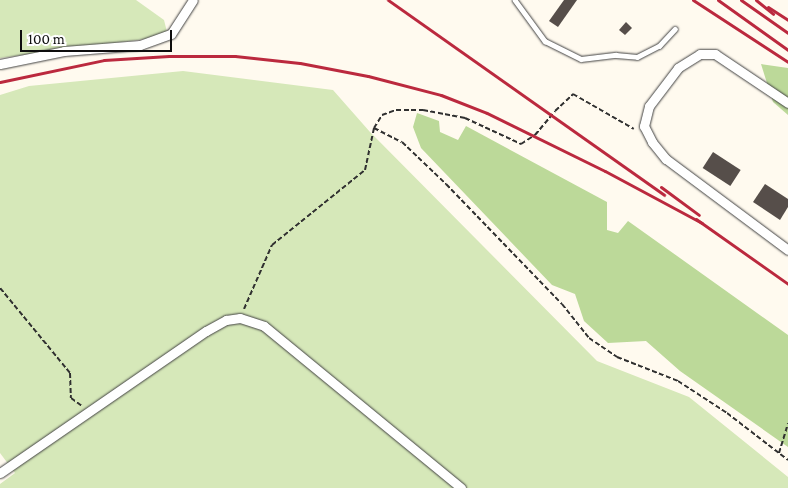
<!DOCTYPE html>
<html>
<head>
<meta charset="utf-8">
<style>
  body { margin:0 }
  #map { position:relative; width:788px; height:488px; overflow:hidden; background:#fffaef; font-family:"Crimson Pro",serif }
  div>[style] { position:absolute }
  .green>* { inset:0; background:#d6e8b9 }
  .forest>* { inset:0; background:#bcd999 }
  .building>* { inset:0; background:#564e4a; transform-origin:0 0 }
  .path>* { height:2px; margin-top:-1px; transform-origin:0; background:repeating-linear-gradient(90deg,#303030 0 5px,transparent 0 7.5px) }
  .roads { filter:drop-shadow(0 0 1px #414141) drop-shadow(0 0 1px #414141) }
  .lane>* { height:4.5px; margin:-2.25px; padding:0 2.25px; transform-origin:2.25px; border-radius:2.25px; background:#fff }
  .street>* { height:9px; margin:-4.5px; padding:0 4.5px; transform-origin:4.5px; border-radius:4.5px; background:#fff }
  .rail>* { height:3px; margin:-1.5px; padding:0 1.5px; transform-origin:1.5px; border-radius:1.5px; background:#bb293e }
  span { translate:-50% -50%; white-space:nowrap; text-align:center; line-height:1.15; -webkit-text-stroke:5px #fff; paint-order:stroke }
  .scale { position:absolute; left:20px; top:30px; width:152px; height:22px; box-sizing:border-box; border:2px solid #0e0e0e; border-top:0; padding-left:6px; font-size:15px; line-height:18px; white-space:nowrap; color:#0e0e0e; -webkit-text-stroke:4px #fff; paint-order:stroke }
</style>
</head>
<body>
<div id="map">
  <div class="green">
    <div style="clip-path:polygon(0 0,136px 0,164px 20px,168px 36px,0 58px)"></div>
    <div style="clip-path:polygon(183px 71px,333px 90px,370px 132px,597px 361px,689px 397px,788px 477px,788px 488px,0 488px,0 484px,15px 473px,0 453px,0 95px,29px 86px)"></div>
  </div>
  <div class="forest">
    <div style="clip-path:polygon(761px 64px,788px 68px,788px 115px,773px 102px)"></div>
    <div style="clip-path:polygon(417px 113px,439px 121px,440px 132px,458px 140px,466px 126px,607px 202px,607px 230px,618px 233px,628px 221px,788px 335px,788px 447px,680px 371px,646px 341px,608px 343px,584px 321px,575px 294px,552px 285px,421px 148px,413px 127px)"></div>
  </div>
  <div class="building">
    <div style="clip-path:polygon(564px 0,577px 0,558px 27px,549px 21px)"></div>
    <div style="clip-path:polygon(626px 22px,632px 28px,625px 35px,619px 30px)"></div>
    <div style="left:713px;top:152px;width:33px;height:19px;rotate:33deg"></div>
    <div style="clip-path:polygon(765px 184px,788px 199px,788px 207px,780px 220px,753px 202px)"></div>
  </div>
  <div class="path">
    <div style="left:374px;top:128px;width:31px;rotate:27deg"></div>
    <div style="left:402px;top:142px;width:61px;rotate:43.7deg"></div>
    <div style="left:446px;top:184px;width:167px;rotate:46deg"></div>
    <div style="left:562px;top:304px;width:43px;rotate:51.5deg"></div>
    <div style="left:589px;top:338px;width:34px;rotate:34deg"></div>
    <div style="left:617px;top:357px;width:66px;rotate:21.5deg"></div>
    <div style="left:678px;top:381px;width:59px;rotate:33.1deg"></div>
    <div style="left:727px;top:413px;width:77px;rotate:37.6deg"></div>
    <div style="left:0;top:288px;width:110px;rotate:50.5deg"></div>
    <div style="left:70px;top:373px;width:25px;rotate:88deg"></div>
    <div style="left:71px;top:398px;width:14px;rotate:36deg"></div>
    <div style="left:244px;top:309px;width:70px;rotate:-66.4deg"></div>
    <div style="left:272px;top:245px;width:119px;rotate:-38.9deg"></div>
    <div style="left:365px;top:170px;width:43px;rotate:-77.9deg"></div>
    <div style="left:374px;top:128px;width:15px;rotate:-58deg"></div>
    <div style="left:382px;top:115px;width:15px;rotate:-20deg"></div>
    <div style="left:396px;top:110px;width:27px"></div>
    <div style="left:423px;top:110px;width:43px;rotate:10.8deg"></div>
    <div style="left:465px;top:118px;width:62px;rotate:24.9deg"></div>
    <div style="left:521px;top:144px;width:17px;rotate:-33deg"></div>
    <div style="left:535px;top:135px;width:31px;rotate:-50deg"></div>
    <div style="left:555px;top:111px;width:25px;rotate:-43deg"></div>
    <div style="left:573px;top:94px;width:70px;rotate:29.8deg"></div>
    <div style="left:779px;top:453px;width:31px;rotate:-73deg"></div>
  </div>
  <div class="roads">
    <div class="lane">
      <div style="left:515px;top:0;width:51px;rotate:53.8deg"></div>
      <div style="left:545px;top:41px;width:40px;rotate:26.6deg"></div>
      <div style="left:581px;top:59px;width:35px;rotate:-7deg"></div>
      <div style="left:616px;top:55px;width:21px;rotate:5deg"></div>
      <div style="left:637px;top:57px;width:25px;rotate:-27deg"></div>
      <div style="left:659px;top:46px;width:23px;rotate:-47deg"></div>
    </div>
    <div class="street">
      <div style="left:0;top:64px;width:65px;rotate:-11.5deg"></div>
      <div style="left:64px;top:51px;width:76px;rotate:-4.5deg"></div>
      <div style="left:140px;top:45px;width:33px;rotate:-20deg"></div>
      <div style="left:171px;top:34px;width:40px;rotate:-57.1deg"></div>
      <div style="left:788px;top:103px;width:88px;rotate:-146.1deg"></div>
      <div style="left:715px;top:54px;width:15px;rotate:180deg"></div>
      <div style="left:700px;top:54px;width:26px;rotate:148deg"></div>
      <div style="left:678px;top:68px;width:48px;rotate:127.3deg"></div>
      <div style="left:649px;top:106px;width:21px;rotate:104deg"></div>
      <div style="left:644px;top:126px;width:18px;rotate:63deg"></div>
      <div style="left:652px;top:142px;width:22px;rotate:51deg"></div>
      <div style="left:666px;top:159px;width:152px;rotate:36.7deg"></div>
      <div style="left:0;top:473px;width:250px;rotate:-34.6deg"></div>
      <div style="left:206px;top:331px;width:23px;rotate:-29deg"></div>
      <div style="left:226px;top:320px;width:14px;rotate:-8deg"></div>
      <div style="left:240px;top:318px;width:25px;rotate:18deg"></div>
      <div style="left:264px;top:326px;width:255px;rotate:39.4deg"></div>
    </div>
  </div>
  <div class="rail">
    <div style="left:388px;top:0;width:338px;rotate:35.2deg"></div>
    <div style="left:693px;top:0;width:113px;rotate:33.1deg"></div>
    <div style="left:718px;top:0;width:86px;rotate:35.5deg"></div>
    <div style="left:741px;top:0;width:57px;rotate:35.1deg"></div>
    <div style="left:756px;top:0;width:22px;rotate:39deg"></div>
    <div style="left:768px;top:7px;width:24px;rotate:33deg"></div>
    <div style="left:0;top:82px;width:106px;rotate:-11.9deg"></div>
    <div style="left:104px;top:60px;width:65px;rotate:-3.5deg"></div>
    <div style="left:169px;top:56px;width:66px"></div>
    <div style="left:235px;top:56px;width:65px;rotate:6.1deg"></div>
    <div style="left:300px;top:63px;width:69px;rotate:10.8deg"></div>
    <div style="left:368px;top:76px;width:75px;rotate:14.6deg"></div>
    <div style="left:441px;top:95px;width:49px;rotate:21.4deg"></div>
    <div style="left:487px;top:113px;width:131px;rotate:26.2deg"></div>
    <div style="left:605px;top:171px;width:110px;rotate:28.2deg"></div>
    <div style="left:661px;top:187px;width:47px;rotate:36.4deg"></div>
    <div style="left:696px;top:219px;width:113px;rotate:35.2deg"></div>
  </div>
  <div class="scale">100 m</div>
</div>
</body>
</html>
